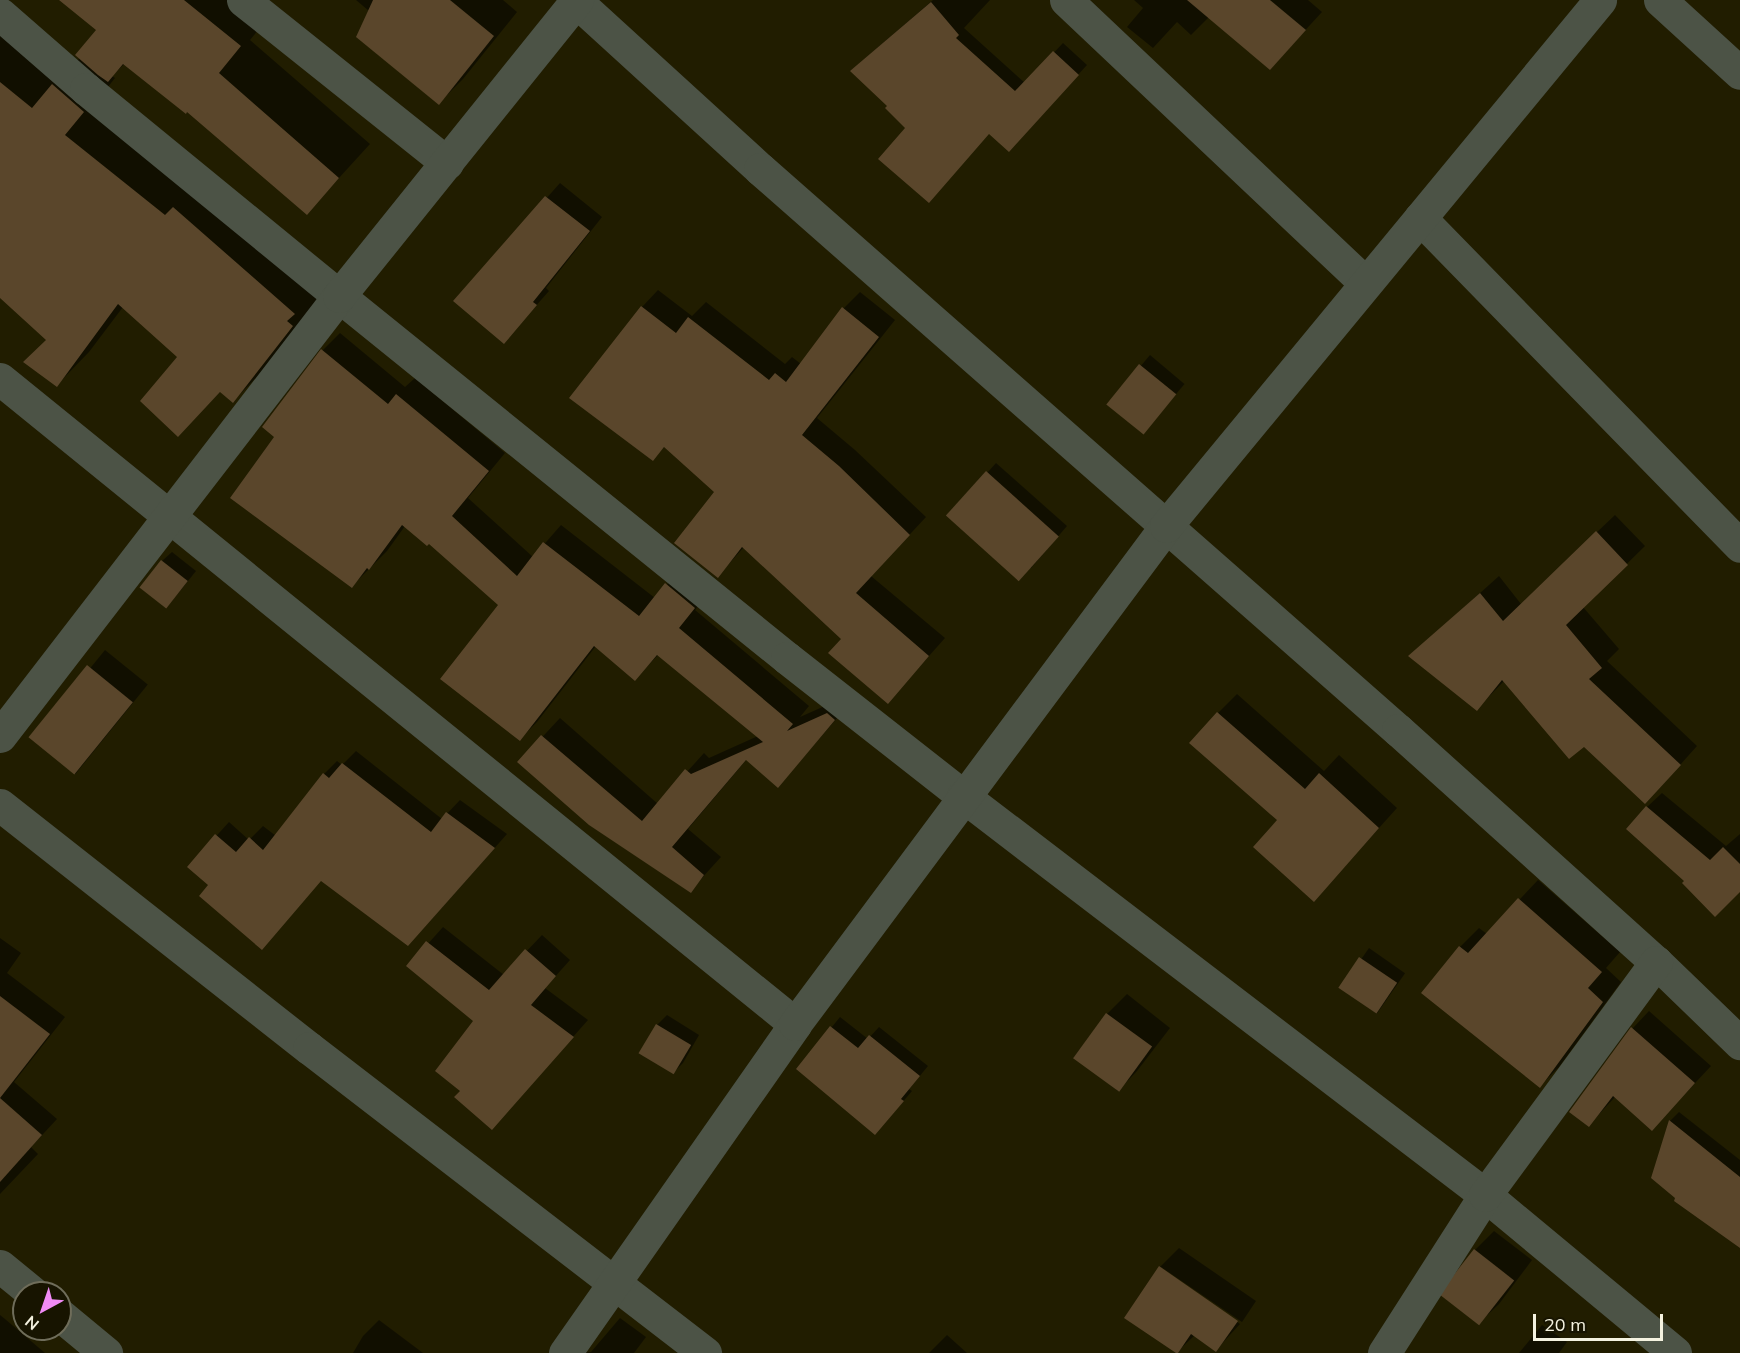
<!DOCTYPE html>
<html>
<head>
<meta charset="utf-8">
<style>
  body { margin:0 }
  #map { position:relative; width:1740px; height:1353px; overflow:hidden; background:#211d00; font-family:Mulish,sans-serif }
  div>[style] { position:absolute }
  .shadow>* { inset:0; background:#0007; transform-origin:0 0 }
  .building>* { inset:0; background:#5a462b; transform-origin:0 0 }
  .street>* { height:33px; margin:-16.5px; padding:0 16.5px; transform-origin:16.5px; border-radius:16.5px; background:#4c5346 }
  span { translate:-50% -50%; white-space:nowrap; text-align:center; line-height:1.15; -webkit-text-stroke:6px #171400; paint-order:stroke }
  .north { position:absolute; left:12px; top:1281px; width:60px; height:60px; box-sizing:border-box; background:#171400; border:2px solid #6f6d5a; border-radius:50%; rotate:220deg; font-size:16px; font-weight:700; line-height:24px; text-align:center; color:#f4f2e0 }
  .north::after { content:''; display:block; margin:auto; width:21px; height:27px; background:#f08bf6; clip-path:polygon(50% 0,100% 100%,50% 72%,0 100%) }
  .scale { position:absolute; left:1533px; top:1314px; width:130px; height:27px; box-sizing:border-box; border:3px solid #f4f2e0; border-top:0; padding-left:8px; font-size:18px; line-height:21px; white-space:nowrap; color:#f4f2e0; -webkit-text-stroke:4px #171400; paint-order:stroke }
</style>
</head>
<body>
<div id="map">
  <div class="shadow">
    <div style="clip-path:polygon(61px 0,256px 0,272px 13px,250px 40px,370px 144px,307px 213px,187px 110px,125px 63px,112px 76px,115px 78px,96px 102px,324px 293px,265px 369px,233px 401px,221px 391px,178px 435px,179px 357px,123px 307px,89px 352px,57px 385px,48px 340px,0 296px,0 24px,63px 75px,81px 57px,98px 30px)"></div>
    <div style="clip-path:polygon(356px 0,503px 0,517px 12px,463px 79px,439px 103px,369px 11px)"></div>
    <div style="clip-path:polygon(933px 0,990px 0,964px 28px,1025px 83px,1063px 43px,1087px 65px,1018px 140px,989px 133px,907px 128px,861px 62px)"></div>
    <div style="clip-path:polygon(1134px 0,1308px 0,1322px 12px,1287px 50px,1209px 17px,1191px 35px,1177px 22px,1153px 48px,1127px 27px,1143px 8px)"></div>
    <div style="clip-path:polygon(560px 183px,602px 217px,546px 288px,549px 291px,504px 342px,455px 301px)"></div>
    <div style="clip-path:polygon(658px 290px,692px 316px,706px 302px,785px 364px,792px 357px,801px 364px,844px 308px,860px 292px,895px 320px,817px 418px,855px 450px,926px 517px,871px 576px,945px 638px,888px 702px,843px 639px,744px 547px,718px 576px,716px 492px,665px 446px,653px 459px,642px 307px)"></div>
    <div style="clip-path:polygon(340px 333px,405px 387px,415px 378px,505px 453px,468px 498px,533px 557px,561px 525px,655px 598px,683px 567px,711px 590px,695px 610px,809px 706px,800px 717px,845px 697px,851px 702px,778px 786px,747px 759px,688px 829px,721px 857px,690px 891px,519px 762px,560px 718px,658px 804px,704px 753px,709px 758px,758px 736px,659px 654px,635px 679px,596px 646px,537px 722px,520px 739px,500px 605px,429px 542px,405px 526px,387px 551px,352px 586px,276px 437px,323px 350px)"></div>
    <div style="left:1150px;top:355px;width:45px;height:64px;rotate:40deg"></div>
    <div style="clip-path:polygon(996px 463px,1067px 526px,1031px 568px,987px 473px)"></div>
    <div style="clip-path:polygon(1615px 515px,1645px 546px,1583px 607px,1619px 649px,1607px 661px,1697px 746px,1663px 784px,1584px 745px,1504px 681px,1477px 709px,1410px 656px,1499px 576px,1521px 604px)"></div>
    <div style="clip-path:polygon(172px 552px,196px 571px,167px 607px,162px 561px)"></div>
    <div style="left:105px;top:650px;width:55px;height:115px;rotate:39deg"></div>
    <div style="clip-path:polygon(1237px 694px,1324px 771px,1339px 755px,1397px 808px,1314px 900px,1279px 820px,1218px 713px)"></div>
    <div style="clip-path:polygon(356px 751px,442px 819px,460px 800px,507px 834px,421px 931px,322px 880px,211px 885px,189px 866px,229px 822px,249px 840px,263px 826px,276px 836px,324px 774px,337px 761px,342px 765px)"></div>
    <div style="clip-path:polygon(1662px 793px,1726px 846px,1740px 834px,1740px 890px,1686px 881px,1647px 807px)"></div>
    <div style="clip-path:polygon(1538px 880px,1620px 952px,1606px 968px,1621px 982px,1559px 1067px,1540px 1086px,1460px 947px,1479px 928px,1487px 934px)"></div>
    <div style="clip-path:polygon(443px 927px,504px 975px,542px 935px,570px 960px,545px 988px,588px 1020px,492px 1128px,462px 1091px,476px 1021px,408px 966px)"></div>
    <div style="clip-path:polygon(0 938px,21px 953px,7px 973px,65px 1017px,14px 1082px,57px 1119px,31px 1147px,38px 1154px,0 1194px)"></div>
    <div style="left:1369px;top:948px;width:44px;height:49px;rotate:35deg"></div>
    <div style="clip-path:polygon(1127px 994px,1170px 1028px,1137px 1071px,1118px 1091px,1074px 1057px,1107px 1014px)"></div>
    <div style="clip-path:polygon(1649px 1011px,1711px 1066px,1652px 1129px,1616px 1096px,1589px 1125px,1571px 1111px,1633px 1028px)"></div>
    <div style="clip-path:polygon(667px 1015px,699px 1035px,683px 1063px,674px 1072px,641px 1052px,657px 1025px)"></div>
    <div style="clip-path:polygon(840px 1017px,868px 1039px,879px 1027px,928px 1066px,909px 1089px,912px 1091px,884px 1124px,798px 1069px)"></div>
    <div style="clip-path:polygon(1679px 1112px,1740px 1160px,1740px 1210px,1677px 1198px,1653px 1177px,1670px 1121px)"></div>
    <div style="clip-path:polygon(1494px 1231px,1532px 1260px,1499px 1304px,1479px 1323px,1475px 1250px)"></div>
    <div style="clip-path:polygon(1179px 1248px,1256px 1301px,1242px 1322px,1161px 1267px,1161px 1270px,1240px 1324px,1216px 1350px,1195px 1335px,1177px 1352px,1160px 1267px)"></div>
    <div style="clip-path:polygon(0 1315px,5px 1319px,45px 1353px,0 1353px)"></div>
    <div style="clip-path:polygon(620px 1318px,646px 1337px,634px 1353px,579px 1353px,591px 1352px)"></div>
    <div style="clip-path:polygon(379px 1320px,423px 1353px,353px 1353px,363px 1336px)"></div>
    <div style="clip-path:polygon(1542px 1325px,1567px 1342px,1559px 1353px,1519px 1353px)"></div>
    <div style="clip-path:polygon(947px 1335px,967px 1353px,929px 1353px)"></div>
  </div>
  <div class="building">
    <div style="clip-path:polygon(59px 0,184px 0,241px 46px,219px 73px,339px 178px,307px 215px,187px 112px,186px 114px,123px 64px,108px 82px,98px 75px,75px 55px,96px 30px)"></div>
    <div style="clip-path:polygon(373px 0,450px 0,494px 36px,439px 105px,356px 37px)"></div>
    <div style="clip-path:polygon(1187px 0,1270px 0,1306px 30px,1270px 70px)"></div>
    <div style="clip-path:polygon(931px 2px,959px 35px,956px 38px,1015px 91px,1053px 51px,1079px 75px,1009px 152px,989px 134px,929px 203px,878px 159px,905px 128px,885px 108px,887px 106px,850px 71px)"></div>
    <div style="clip-path:polygon(0 82px,32px 108px,52px 84px,84px 112px,65px 135px,165px 215px,173px 207px,295px 314px,287px 321px,293px 326px,233px 403px,220px 392px,178px 437px,140px 401px,177px 357px,118px 304px,57px 387px,23px 362px,46px 340px,0 298px)"></div>
    <div style="clip-path:polygon(545px 196px,590px 231px,533px 302px,537px 305px,504px 344px,453px 301px)"></div>
    <div style="clip-path:polygon(641px 306px,676px 333px,688px 317px,769px 380px,775px 373px,786px 382px,842px 307px,879px 337px,802px 435px,839px 466px,910px 535px,856px 593px,929px 656px,888px 704px,828px 653px,841px 639px,742px 547px,718px 578px,674px 543px,714px 492px,664px 447px,653px 461px,569px 398px)"></div>
    <div style="clip-path:polygon(321px 349px,388px 404px,396px 394px,489px 471px,452px 516px,517px 576px,543px 542px,639px 616px,665px 583px,695px 608px,679px 628px,793px 724px,787px 731px,827px 713px,835px 720px,778px 788px,746px 760px,672px 847px,704px 875px,691px 893px,589px 825px,517px 762px,541px 735px,642px 821px,685px 769px,691px 774px,763px 742px,657px 655px,635px 681px,594px 646px,520px 741px,440px 679px,498px 605px,429px 544px,427px 546px,402px 525px,369px 570px,367px 568px,352px 588px,230px 498px,274px 437px,262px 427px)"></div>
    <div style="left:1139px;top:364px;width:48px;height:52px;rotate:39deg"></div>
    <div style="left:986px;top:471px;width:98px;height:60px;rotate:42deg"></div>
    <div style="clip-path:polygon(1596px 531px,1628px 565px,1566px 625px,1602px 668px,1589px 679px,1681px 765px,1645px 804px,1584px 747px,1569px 759px,1502px 680px,1477px 711px,1408px 656px,1480px 593px,1503px 621px)"></div>
    <div style="left:161px;top:560px;width:34px;height:35px;rotate:38deg"></div>
    <div style="left:87px;top:665px;width:59px;height:93px;rotate:39deg"></div>
    <div style="clip-path:polygon(1217px 712px,1305px 789px,1319px 773px,1379px 828px,1314px 902px,1253px 847px,1277px 820px,1189px 743px)"></div>
    <div style="clip-path:polygon(342px 763px,431px 832px,446px 812px,495px 848px,408px 946px,321px 881px,262px 950px,199px 896px,208px 885px,187px 867px,215px 834px,236px 852px,249px 837px,263px 850px,323px 773px,329px 778px)"></div>
    <div style="clip-path:polygon(1646px 806px,1710px 860px,1723px 847px,1740px 864px,1740px 892px,1715px 917px,1682px 883px,1684px 881px,1626px 829px)"></div>
    <div style="clip-path:polygon(1518px 898px,1602px 972px,1588px 988px,1603px 1002px,1540px 1088px,1421px 993px,1459px 946px,1468px 953px)"></div>
    <div style="clip-path:polygon(426px 941px,489px 990px,525px 949px,556px 976px,531px 1005px,574px 1037px,492px 1130px,454px 1097px,460px 1091px,435px 1071px,473px 1021px,406px 966px)"></div>
    <div style="left:1359px;top:957px;width:46px;height:37px;rotate:34deg"></div>
    <div style="clip-path:polygon(0 996px,50px 1034px,0 1098px)"></div>
    <div style="left:1106px;top:1013px;width:57px;height:56px;rotate:36deg"></div>
    <div style="left:656px;top:1024px;width:41px;height:34px;rotate:31deg"></div>
    <div style="clip-path:polygon(830px 1026px,858px 1048px,869px 1035px,920px 1076px,901px 1099px,904px 1101px,875px 1135px,796px 1069px)"></div>
    <div style="clip-path:polygon(1631px 1027px,1695px 1083px,1652px 1131px,1613px 1096px,1589px 1127px,1569px 1112px)"></div>
    <div style="clip-path:polygon(0 1098px,42px 1135px,0 1182px)"></div>
    <div style="clip-path:polygon(1669px 1120px,1740px 1177px,1740px 1248px,1674px 1201px,1675px 1198px,1651px 1178px)"></div>
    <div style="left:1474px;top:1249px;width:51px;height:57px;rotate:38deg"></div>
    <div style="clip-path:polygon(1159px 1266px,1238px 1321px,1216px 1352px,1191px 1334px,1178px 1353px,1176px 1353px,1124px 1318px)"></div>
  </div>
  <div class="street">
    <div style="left:243px;top:0;width:261px;rotate:38.6deg"></div>
    <div style="left:1066px;top:0;width:412px;rotate:43.4deg"></div>
    <div style="left:1660px;top:0;width:108px;rotate:42.4deg"></div>
    <div style="left:576px;top:1px;width:249px;rotate:42.4deg"></div>
    <div style="left:760px;top:169px;width:850px;rotate:41.33deg"></div>
    <div style="left:1398px;top:730px;width:347px;rotate:42deg"></div>
    <div style="left:1656px;top:962px;width:117px;rotate:44deg"></div>
    <div style="left:0;top:14px;width:114px;rotate:41.1deg"></div>
    <div style="left:86px;top:89px;width:327px;rotate:39.3deg"></div>
    <div style="left:339px;top:296px;width:576px;rotate:38.94deg"></div>
    <div style="left:787px;top:658px;width:224px;rotate:38.1deg"></div>
    <div style="left:963px;top:796px;width:657px;rotate:37.39deg"></div>
    <div style="left:1485px;top:1195px;width:247px;rotate:39.7deg"></div>
    <div style="left:1420px;top:218px;width:458px;rotate:45.7deg"></div>
    <div style="left:0;top:379px;width:1024px;rotate:39.05deg"></div>
    <div style="left:0;top:736px;width:555px;rotate:-52.39deg"></div>
    <div style="left:339px;top:296px;width:380px;rotate:-51.2deg"></div>
    <div style="left:0;top:805px;width:393px;rotate:38.2deg"></div>
    <div style="left:309px;top:1048px;width:500px;rotate:37.6deg"></div>
    <div style="left:0;top:1266px;width:43px;rotate:39.3deg"></div>
    <div style="left:60px;top:1315px;width:60px;rotate:39.6deg"></div>
    <div style="left:565px;top:1353px;width:401px;rotate:-55deg"></div>
    <div style="left:795px;top:1024px;width:621px;rotate:-53.31deg"></div>
    <div style="left:1166px;top:526px;width:682px;rotate:-50.47deg"></div>
    <div style="left:1384px;top:1353px;width:188px;rotate:-57.4deg"></div>
    <div style="left:1485px;top:1195px;width:289px;rotate:-53.7deg"></div>
  </div>
  <div class="north">N</div>
  <div class="scale">20 m</div>
</div>
</body>
</html>
